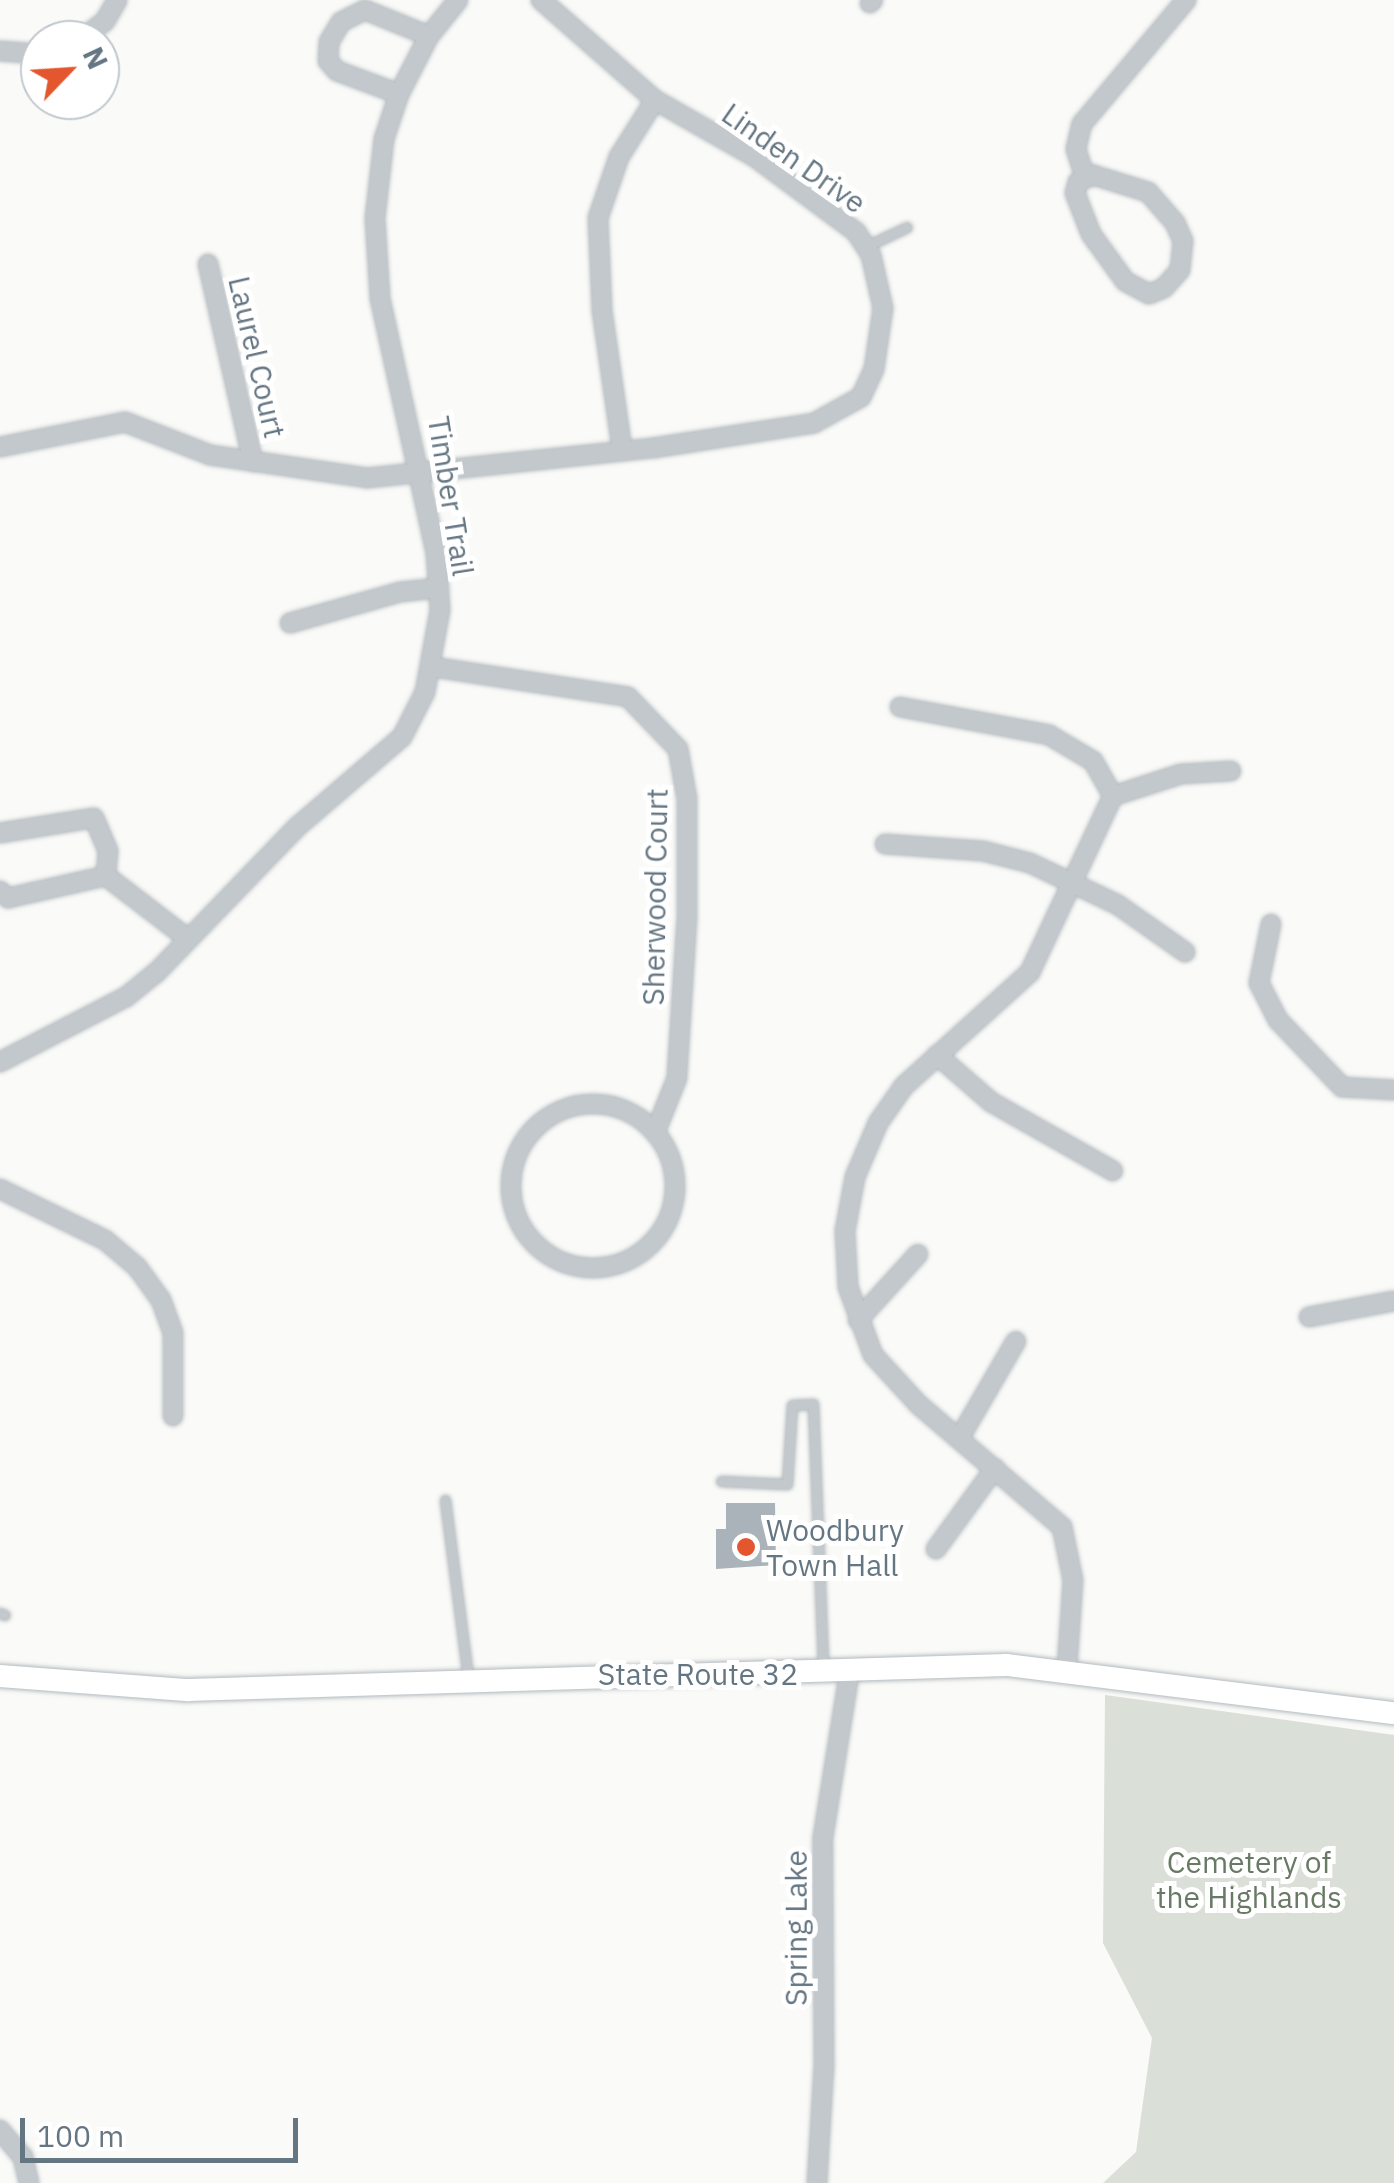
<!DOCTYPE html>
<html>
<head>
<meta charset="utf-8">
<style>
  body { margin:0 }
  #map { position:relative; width:1394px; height:2183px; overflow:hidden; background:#fafaf8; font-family:"IBM Plex Sans",sans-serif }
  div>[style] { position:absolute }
  .green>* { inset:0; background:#dadfd7 }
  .building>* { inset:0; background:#aab3b9 }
  .roads { filter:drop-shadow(0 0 2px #b3babf) drop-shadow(0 0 2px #b3babf) }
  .service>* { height:9px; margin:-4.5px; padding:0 4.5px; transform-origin:4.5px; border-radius:4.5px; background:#c3c8cc }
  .minor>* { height:18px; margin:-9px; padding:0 9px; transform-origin:9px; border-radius:9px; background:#c3c8cc }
  .minor>.ring { margin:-9px; padding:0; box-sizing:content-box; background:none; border:18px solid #c3c8cc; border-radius:50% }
  .secondary>* { height:22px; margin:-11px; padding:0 11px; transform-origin:11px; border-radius:11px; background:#fff }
  .dots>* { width:28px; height:28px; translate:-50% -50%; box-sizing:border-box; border:5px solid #fff; border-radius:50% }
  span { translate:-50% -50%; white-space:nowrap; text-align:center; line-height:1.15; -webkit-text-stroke:10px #fff; paint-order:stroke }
  .street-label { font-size:30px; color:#657683 }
  .poi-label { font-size:30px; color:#657683 }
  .left { translate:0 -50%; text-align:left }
  .park-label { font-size:30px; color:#687a64 }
  .north { position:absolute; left:20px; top:20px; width:100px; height:100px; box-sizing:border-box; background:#fff; border:2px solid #c1c8cd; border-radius:50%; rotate:65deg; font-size:28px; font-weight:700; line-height:40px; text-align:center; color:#657683 }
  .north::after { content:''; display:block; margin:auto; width:35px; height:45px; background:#e4572e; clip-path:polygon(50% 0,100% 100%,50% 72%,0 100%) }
  .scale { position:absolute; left:20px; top:2118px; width:278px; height:45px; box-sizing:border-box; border:5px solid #657683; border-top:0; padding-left:12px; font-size:30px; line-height:35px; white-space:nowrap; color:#657683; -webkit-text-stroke:8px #fff; paint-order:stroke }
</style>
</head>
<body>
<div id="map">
  <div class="green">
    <div style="clip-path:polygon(1105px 1695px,1394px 1735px,1394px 2183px,1103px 2183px,1136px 2152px,1152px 2038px,1103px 1943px)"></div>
  </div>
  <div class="building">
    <div style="clip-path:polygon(726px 1503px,775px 1503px,776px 1565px,716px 1569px,716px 1529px,726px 1529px)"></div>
  </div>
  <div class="roads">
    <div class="service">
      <div style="left:867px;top:246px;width:44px;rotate:-25.4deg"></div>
      <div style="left:721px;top:1481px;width:66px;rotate:2.6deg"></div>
      <div style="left:787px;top:1484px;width:79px;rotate:-86.4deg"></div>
      <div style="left:792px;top:1405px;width:21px;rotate:-3deg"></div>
      <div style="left:813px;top:1404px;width:263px;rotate:87.8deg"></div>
      <div style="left:445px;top:1500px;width:178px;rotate:82.6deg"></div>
      <div style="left:0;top:1613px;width:5px;rotate:22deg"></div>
    </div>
    <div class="minor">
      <div style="left:870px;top:3px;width:4px;rotate:-45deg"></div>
      <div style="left:80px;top:40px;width:31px;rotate:-37deg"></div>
      <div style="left:105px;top:21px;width:24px;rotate:-60deg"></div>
      <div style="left:0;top:51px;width:40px;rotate:4.3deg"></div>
      <div style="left:399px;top:94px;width:66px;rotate:-159.6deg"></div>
      <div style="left:337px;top:71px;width:13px;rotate:-132deg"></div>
      <div style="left:328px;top:61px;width:19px;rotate:-87deg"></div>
      <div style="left:329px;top:42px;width:23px;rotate:-59deg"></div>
      <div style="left:341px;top:22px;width:27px;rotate:-27deg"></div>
      <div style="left:365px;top:10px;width:69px;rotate:22.1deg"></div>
      <div style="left:1093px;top:175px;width:58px;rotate:17.2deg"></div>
      <div style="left:1148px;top:192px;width:41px;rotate:48.9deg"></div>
      <div style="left:1175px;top:223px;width:20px;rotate:66deg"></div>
      <div style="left:1183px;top:241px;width:29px;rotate:96deg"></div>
      <div style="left:1180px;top:270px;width:24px;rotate:132deg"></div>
      <div style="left:1164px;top:288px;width:16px;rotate:158deg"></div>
      <div style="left:1149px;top:294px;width:27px;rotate:-152deg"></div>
      <div style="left:1125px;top:281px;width:58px;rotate:-125.9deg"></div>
      <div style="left:1091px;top:234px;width:44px;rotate:-111.3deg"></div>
      <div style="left:1075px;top:193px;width:11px;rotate:-75deg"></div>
      <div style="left:1078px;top:182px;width:17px;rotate:-25deg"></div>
      <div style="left:1085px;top:177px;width:29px;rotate:-108deg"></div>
      <div style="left:1076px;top:149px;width:26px;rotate:-77deg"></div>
      <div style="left:1082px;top:124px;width:162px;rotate:-50deg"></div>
      <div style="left:208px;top:264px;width:203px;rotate:77.2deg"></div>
      <div style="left:0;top:447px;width:127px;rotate:-11.3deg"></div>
      <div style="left:125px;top:422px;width:91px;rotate:21.2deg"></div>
      <div style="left:210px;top:455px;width:159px;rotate:8.3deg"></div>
      <div style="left:367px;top:478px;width:288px;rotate:-6deg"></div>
      <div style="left:653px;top:448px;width:163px;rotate:-8.8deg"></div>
      <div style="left:814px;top:423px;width:54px;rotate:-29deg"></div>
      <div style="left:861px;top:397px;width:31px;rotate:-65deg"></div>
      <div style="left:874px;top:369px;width:62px;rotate:-81.6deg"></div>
      <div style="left:883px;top:308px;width:54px;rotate:-102.8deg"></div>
      <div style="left:871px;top:255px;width:27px;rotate:-123deg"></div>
      <div style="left:856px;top:232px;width:126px;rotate:-143.4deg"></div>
      <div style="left:755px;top:157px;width:115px;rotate:-150.3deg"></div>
      <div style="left:655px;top:100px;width:152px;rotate:-138.7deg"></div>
      <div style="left:622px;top:449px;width:140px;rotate:-98.2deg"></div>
      <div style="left:602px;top:310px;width:92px;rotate:-92.5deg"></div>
      <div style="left:598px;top:218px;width:65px;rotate:-71deg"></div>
      <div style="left:619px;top:157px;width:67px;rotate:-57.7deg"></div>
      <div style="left:290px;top:623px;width:114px;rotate:-15.7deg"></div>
      <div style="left:400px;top:592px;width:39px;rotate:-6deg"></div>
      <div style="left:433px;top:667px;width:197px;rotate:8.7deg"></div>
      <div style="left:628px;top:697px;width:72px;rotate:46.1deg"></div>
      <div style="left:678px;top:749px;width:51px;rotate:79.8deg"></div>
      <div style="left:687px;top:799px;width:118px;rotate:90deg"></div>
      <div style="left:687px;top:917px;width:161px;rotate:93.6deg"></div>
      <div style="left:677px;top:1078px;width:59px;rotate:111.8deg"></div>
      <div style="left:900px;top:707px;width:152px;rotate:10.6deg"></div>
      <div style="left:1049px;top:735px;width:51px;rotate:30.6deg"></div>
      <div style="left:1093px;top:761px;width:40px;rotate:60.3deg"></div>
      <div style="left:1113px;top:796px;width:71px;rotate:-17.9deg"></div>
      <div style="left:1181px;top:774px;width:50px;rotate:-3.4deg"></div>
      <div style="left:0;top:833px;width:95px;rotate:-9.1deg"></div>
      <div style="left:94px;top:818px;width:36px;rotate:67deg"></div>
      <div style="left:108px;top:851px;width:25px;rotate:95deg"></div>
      <div style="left:106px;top:876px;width:103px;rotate:37.5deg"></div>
      <div style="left:885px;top:844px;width:98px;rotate:4.1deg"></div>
      <div style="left:983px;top:851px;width:49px;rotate:14.3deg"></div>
      <div style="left:1030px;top:863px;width:98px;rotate:25.5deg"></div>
      <div style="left:1118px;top:905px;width:82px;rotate:35deg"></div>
      <div style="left:0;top:891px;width:11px;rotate:41deg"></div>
      <div style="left:8px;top:898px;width:100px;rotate:-12.7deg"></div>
      <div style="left:1271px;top:924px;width:60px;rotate:101.5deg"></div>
      <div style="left:1259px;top:983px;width:42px;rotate:62.8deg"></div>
      <div style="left:1278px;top:1020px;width:93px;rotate:46.3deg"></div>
      <div style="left:1342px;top:1087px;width:52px;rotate:3.3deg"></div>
      <div style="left:937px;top:1055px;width:72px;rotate:41deg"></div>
      <div style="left:991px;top:1102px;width:140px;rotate:29.5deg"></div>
      <div style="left:0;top:1062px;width:142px;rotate:-27.3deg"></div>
      <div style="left:126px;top:997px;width:38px;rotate:-39deg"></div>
      <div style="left:156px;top:973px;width:203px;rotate:-46deg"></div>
      <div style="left:297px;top:827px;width:138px;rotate:-40.6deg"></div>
      <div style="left:402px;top:737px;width:51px;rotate:-62.9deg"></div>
      <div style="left:425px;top:692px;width:83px;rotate:-79.6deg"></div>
      <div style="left:440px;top:610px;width:57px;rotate:-94deg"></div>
      <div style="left:436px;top:553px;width:261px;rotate:-102.4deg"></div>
      <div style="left:380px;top:298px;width:80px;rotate:-93.6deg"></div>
      <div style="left:375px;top:218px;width:80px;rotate:-83.5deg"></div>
      <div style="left:384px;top:139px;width:47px;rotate:-71.6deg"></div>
      <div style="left:399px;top:94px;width:65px;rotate:-62.7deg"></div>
      <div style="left:429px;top:36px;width:46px;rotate:-51.1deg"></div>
      <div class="ring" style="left:511px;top:1104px;width:146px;height:146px"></div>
      <div style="left:0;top:1189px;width:117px;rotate:25.9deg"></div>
      <div style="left:105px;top:1240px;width:42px;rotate:40.2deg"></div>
      <div style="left:137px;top:1267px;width:41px;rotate:54deg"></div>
      <div style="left:161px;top:1300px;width:35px;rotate:70deg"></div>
      <div style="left:173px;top:1333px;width:83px;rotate:90deg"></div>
      <div style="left:1309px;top:1317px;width:86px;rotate:-10.7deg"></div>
      <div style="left:858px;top:1320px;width:89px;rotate:-47.7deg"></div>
      <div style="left:959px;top:1439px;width:113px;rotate:-59.8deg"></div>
      <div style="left:936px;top:1549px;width:100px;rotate:-53.9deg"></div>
      <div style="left:1067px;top:1668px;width:88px;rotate:-86.1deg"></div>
      <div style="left:1073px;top:1580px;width:54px;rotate:-101.7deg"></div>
      <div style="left:1062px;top:1527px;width:188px;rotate:-139.5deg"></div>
      <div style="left:919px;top:1405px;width:68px;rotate:-132.6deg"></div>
      <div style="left:873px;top:1355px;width:72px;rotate:-110.2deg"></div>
      <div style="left:848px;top:1287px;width:56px;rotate:-93.1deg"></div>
      <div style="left:845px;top:1231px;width:55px;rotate:-79.5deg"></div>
      <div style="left:855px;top:1177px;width:59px;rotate:-66.9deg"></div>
      <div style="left:878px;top:1123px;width:45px;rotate:-54.9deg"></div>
      <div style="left:904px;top:1086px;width:170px;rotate:-42.1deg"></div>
      <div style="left:1030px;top:972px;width:195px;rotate:-64.8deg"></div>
      <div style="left:0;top:2130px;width:35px;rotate:50deg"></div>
      <div style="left:23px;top:2157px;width:27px;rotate:77deg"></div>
      <div style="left:817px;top:2183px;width:117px;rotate:-86.6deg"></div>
      <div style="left:824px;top:2066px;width:229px;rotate:-90.3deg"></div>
      <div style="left:823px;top:1837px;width:165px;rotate:-80.9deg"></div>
    </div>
    <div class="secondary">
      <div style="left:0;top:1676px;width:189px;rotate:4.3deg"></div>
      <div style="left:188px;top:1690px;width:819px;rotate:-1.75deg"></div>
      <div style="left:1007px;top:1665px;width:390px;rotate:7.1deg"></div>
    </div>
  </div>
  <div class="dots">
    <div style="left:746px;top:1547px;background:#e4572e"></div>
  </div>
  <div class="street-label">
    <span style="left:794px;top:158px;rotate:35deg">Linden Drive</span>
    <span style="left:257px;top:357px;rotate:77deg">Laurel Court</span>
    <span style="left:451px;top:496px;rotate:81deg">Timber Trail</span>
    <span style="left:655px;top:897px;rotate:-89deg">Sherwood Court</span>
    <span style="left:698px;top:1674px">State Route 32</span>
    <span style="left:796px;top:1928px;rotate:-90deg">Spring Lake</span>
  </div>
  <div class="poi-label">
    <span class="left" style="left:766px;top:1547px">Woodbury<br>Town Hall</span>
  </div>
  <div class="park-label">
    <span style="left:1249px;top:1879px">Cemetery of<br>the Highlands</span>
  </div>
  <div class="north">N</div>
  <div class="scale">100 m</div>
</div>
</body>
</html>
